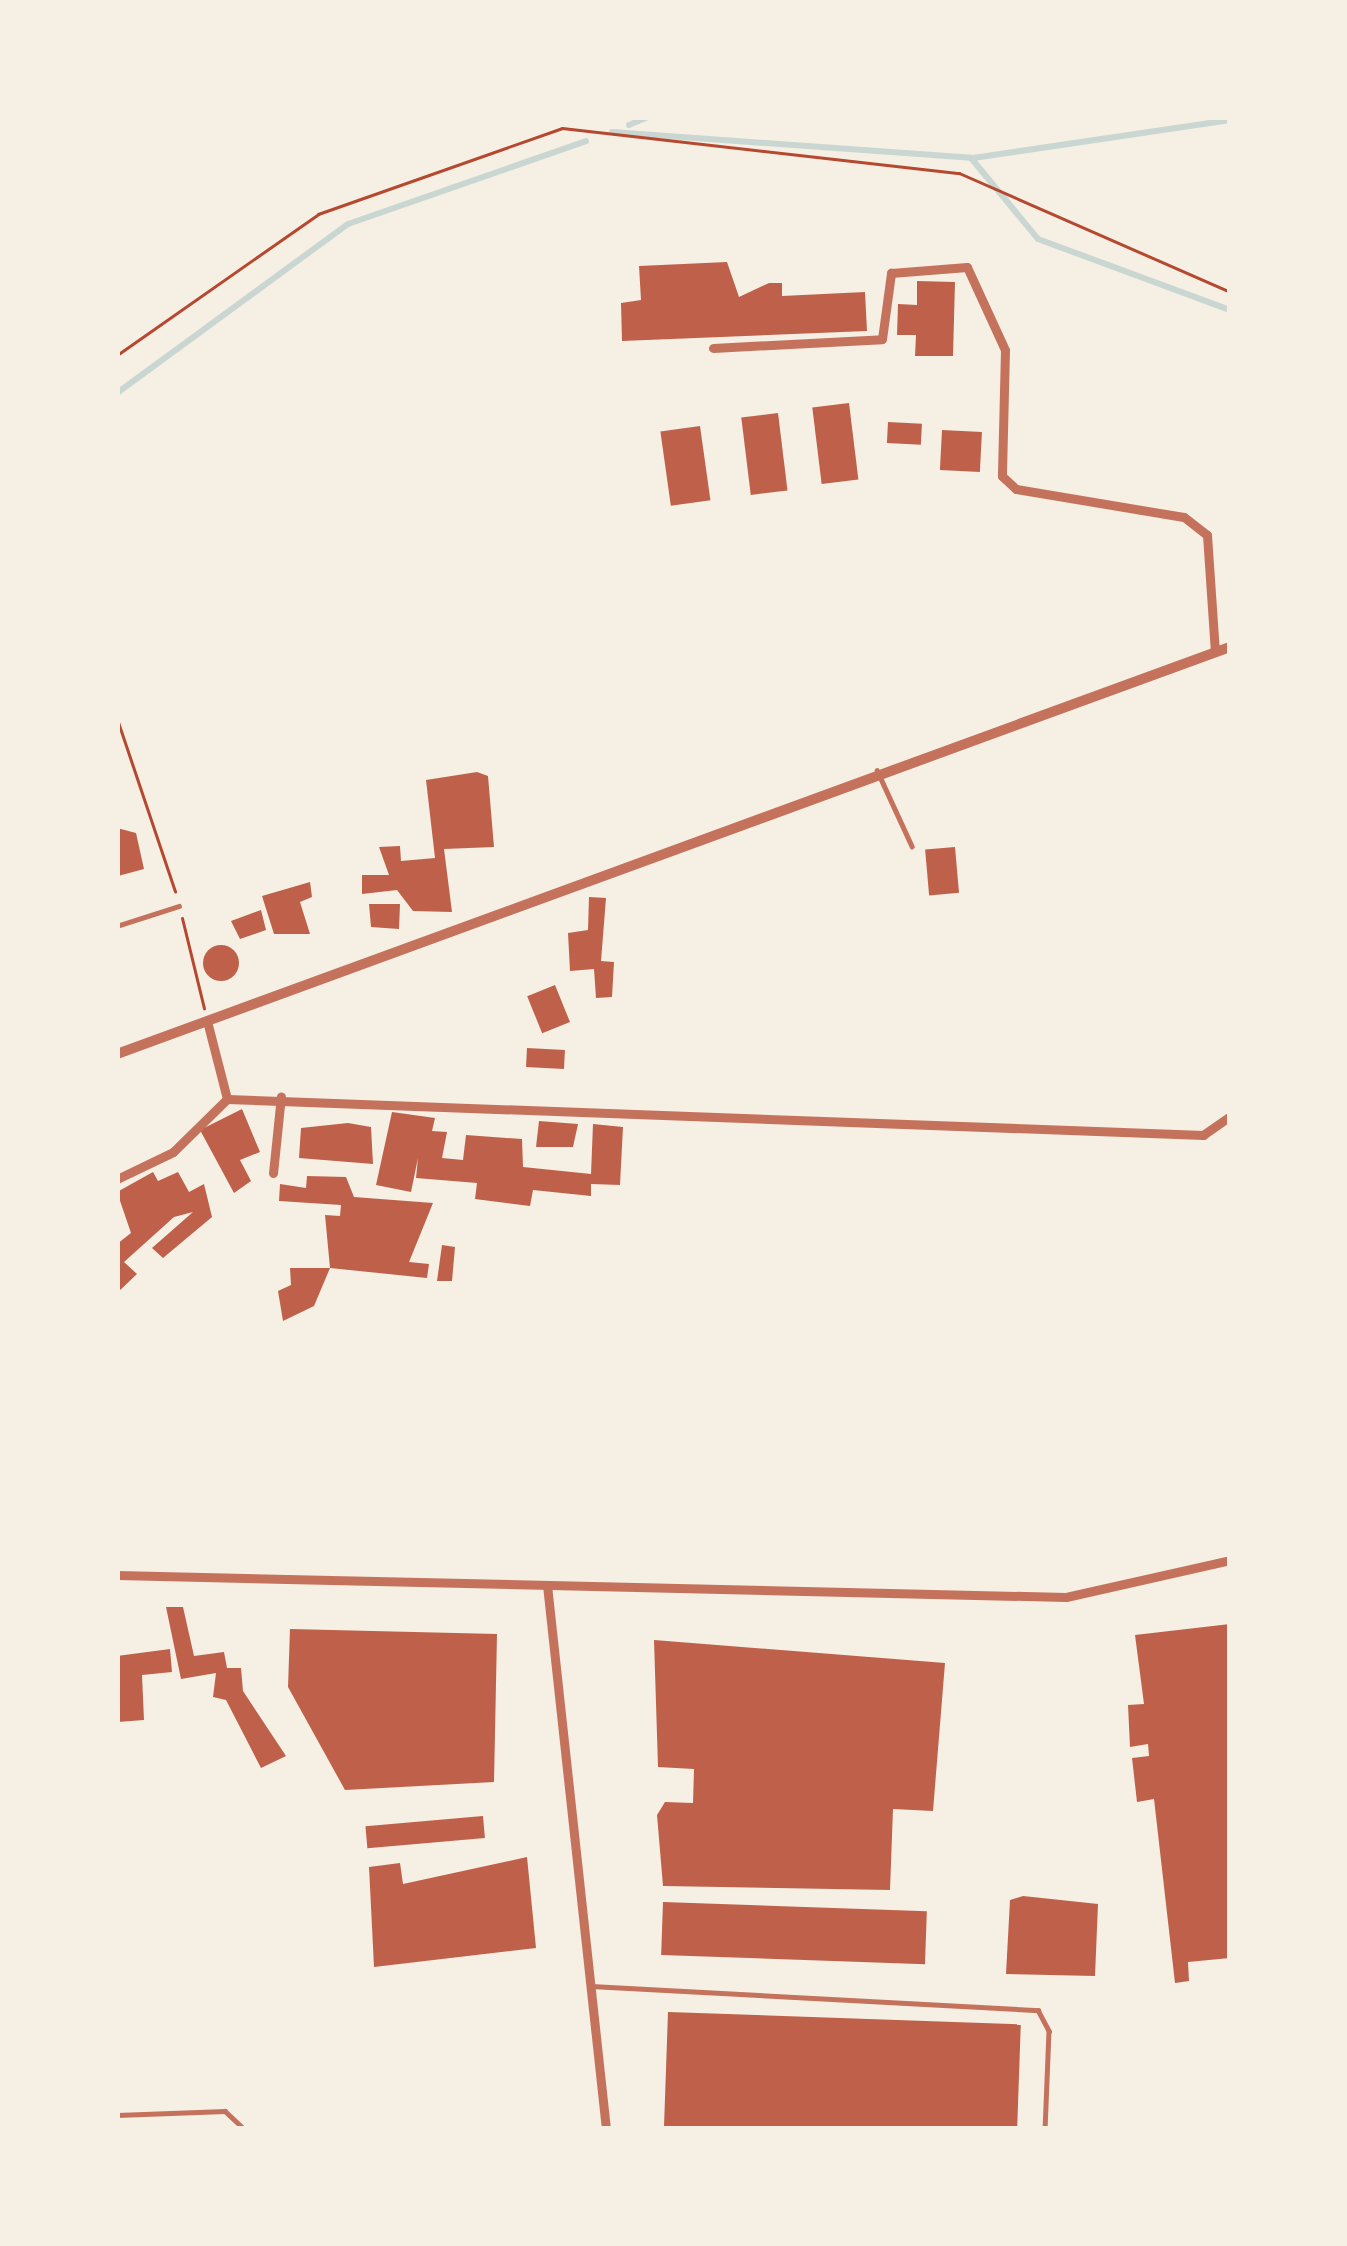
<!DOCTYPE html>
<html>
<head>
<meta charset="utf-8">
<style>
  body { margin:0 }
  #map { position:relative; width:1347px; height:2246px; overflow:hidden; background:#f6efe4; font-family:"IBM Plex Sans",sans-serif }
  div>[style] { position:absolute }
  .stream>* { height:6px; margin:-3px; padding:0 3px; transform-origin:3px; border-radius:3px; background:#c9d6d2 }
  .building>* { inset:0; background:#bf614a; transform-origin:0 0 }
  .round { border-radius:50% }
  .path>* { height:3px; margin:-1.5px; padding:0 1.5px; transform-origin:1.5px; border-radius:1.5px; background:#b5482f }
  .service>* { height:4.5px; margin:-2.25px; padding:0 2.25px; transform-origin:2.25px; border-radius:2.25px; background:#c5725c }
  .minor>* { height:9px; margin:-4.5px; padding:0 4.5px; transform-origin:4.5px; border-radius:4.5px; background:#c5725c }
  .tertiary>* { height:10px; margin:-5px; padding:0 5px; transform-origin:5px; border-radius:5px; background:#c5725c }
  span { translate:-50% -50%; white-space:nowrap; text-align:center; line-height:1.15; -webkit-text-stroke:10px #f6efe4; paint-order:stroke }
  .frame { position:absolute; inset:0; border:120px solid #f6efe4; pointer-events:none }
</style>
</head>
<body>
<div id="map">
  <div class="stream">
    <div style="left:629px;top:125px;width:21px;rotate:-23deg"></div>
    <div style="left:612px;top:132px;width:360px;rotate:4.1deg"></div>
    <div style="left:971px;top:158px;width:105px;rotate:50.4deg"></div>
    <div style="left:1038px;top:239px;width:205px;rotate:20.3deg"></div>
    <div style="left:973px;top:158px;width:260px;rotate:-8.4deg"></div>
    <div style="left:117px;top:393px;width:286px;rotate:-36.2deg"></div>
    <div style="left:348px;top:224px;width:252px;rotate:-19.2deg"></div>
  </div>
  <div class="building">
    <div style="clip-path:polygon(727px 262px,739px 297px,769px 283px,782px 283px,782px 296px,865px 292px,867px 331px,622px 341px,621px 303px,641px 300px,639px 266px)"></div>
    <div style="clip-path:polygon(917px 281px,955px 282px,953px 356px,915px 356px,916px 335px,897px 335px,898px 304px,917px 305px)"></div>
    <div style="left:849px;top:403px;width:77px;height:37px;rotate:83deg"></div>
    <div style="left:778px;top:413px;width:78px;height:37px;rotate:83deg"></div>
    <div style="left:888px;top:422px;width:34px;height:21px;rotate:3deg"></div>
    <div style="left:700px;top:426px;width:75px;height:40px;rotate:82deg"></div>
    <div style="left:942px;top:430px;width:40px;height:40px;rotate:3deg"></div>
    <div style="clip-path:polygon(477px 772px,488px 776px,494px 847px,444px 849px,452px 912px,413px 911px,397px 890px,362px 894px,362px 875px,389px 875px,379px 847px,400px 846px,401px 861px,435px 858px,426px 780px)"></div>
    <div style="clip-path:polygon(117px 828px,136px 833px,144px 869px,118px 876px)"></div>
    <div style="left:955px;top:847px;width:46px;height:30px;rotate:85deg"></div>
    <div style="clip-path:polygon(310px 882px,312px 897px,300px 902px,310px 934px,274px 934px,262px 896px)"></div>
    <div style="clip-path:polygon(589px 897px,606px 898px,601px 961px,614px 962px,612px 997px,596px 998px,594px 969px,570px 971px,568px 933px,588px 930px)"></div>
    <div style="clip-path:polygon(369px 904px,400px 904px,399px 929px,371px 927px)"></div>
    <div style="clip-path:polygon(261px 910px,266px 930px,240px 939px,231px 921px)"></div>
    <div class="round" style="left:203px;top:945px;width:36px;height:36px"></div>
    <div style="left:555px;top:985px;width:40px;height:30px;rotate:68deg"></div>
    <div style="left:527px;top:1048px;width:38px;height:19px;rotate:3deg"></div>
    <div style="clip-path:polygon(242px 1109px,260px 1152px,240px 1160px,251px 1181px,234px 1193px,200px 1130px)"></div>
    <div style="clip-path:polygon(392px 1112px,435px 1118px,432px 1131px,447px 1132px,442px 1158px,463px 1160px,466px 1135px,522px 1139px,523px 1167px,591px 1174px,593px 1124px,623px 1127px,620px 1185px,591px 1184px,591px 1196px,533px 1190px,530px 1206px,475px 1199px,477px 1183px,416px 1178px,418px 1158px,411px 1192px,376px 1185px)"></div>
    <div style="clip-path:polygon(539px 1121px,578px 1124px,573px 1147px,536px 1147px)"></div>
    <div style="clip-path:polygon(348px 1123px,371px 1127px,373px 1164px,299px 1158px,301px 1128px)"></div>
    <div style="clip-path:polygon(153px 1172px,158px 1181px,178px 1172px,189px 1192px,204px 1184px,212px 1217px,163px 1258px,152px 1248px,193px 1212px,174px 1217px,124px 1262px,137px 1274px,117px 1293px,117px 1244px,131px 1233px,117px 1192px)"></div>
    <div style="clip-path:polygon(307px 1176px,346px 1177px,354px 1197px,433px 1203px,409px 1262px,429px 1264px,427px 1278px,330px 1268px,314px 1306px,283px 1321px,278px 1291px,291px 1285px,290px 1268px,330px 1268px,325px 1215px,340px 1216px,341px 1205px,279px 1201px,280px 1184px,306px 1188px)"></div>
    <div style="clip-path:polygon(442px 1245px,455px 1247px,452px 1281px,437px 1281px)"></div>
    <div style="clip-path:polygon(166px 1607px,183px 1607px,194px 1656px,224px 1652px,227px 1668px,241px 1668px,243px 1691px,286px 1756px,261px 1768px,226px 1700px,213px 1697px,216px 1673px,181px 1679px)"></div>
    <div style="clip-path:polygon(1230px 1624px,1230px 1958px,1188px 1962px,1189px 1981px,1175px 1983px,1154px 1799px,1137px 1802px,1132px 1758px,1149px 1756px,1148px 1744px,1130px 1747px,1128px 1705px,1144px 1704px,1135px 1635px)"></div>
    <div style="clip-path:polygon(290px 1629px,497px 1634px,494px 1782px,345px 1790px,288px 1687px)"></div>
    <div style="clip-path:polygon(654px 1640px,945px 1663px,933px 1811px,893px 1809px,890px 1890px,663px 1886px,657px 1815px,665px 1802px,693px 1803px,694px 1769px,658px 1767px)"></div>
    <div style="clip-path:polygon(170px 1649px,172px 1672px,142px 1675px,144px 1720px,118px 1722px,117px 1656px)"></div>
    <div style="left:483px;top:1816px;width:22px;height:118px;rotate:85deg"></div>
    <div style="clip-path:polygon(527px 1857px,536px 1948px,374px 1967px,369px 1867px,400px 1863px,403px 1884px)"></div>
    <div style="clip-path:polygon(1023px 1896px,1098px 1904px,1095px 1976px,1006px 1974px,1010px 1900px)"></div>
    <div style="left:663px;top:1902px;width:264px;height:53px;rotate:2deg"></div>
    <div style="left:668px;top:2012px;width:353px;height:117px;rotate:2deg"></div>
  </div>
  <div class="path">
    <div style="left:117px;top:355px;width:246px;rotate:-35deg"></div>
    <div style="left:318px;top:214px;width:259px;rotate:-19.4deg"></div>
    <div style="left:562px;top:128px;width:400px;rotate:6.5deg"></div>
    <div style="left:959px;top:173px;width:296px;rotate:23.7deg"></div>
    <div style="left:117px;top:719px;width:182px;rotate:71.4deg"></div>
    <div style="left:182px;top:918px;width:93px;rotate:76.3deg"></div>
  </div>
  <div class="service">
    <div style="left:877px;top:770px;width:84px;rotate:65.3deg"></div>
    <div style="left:117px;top:926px;width:65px;rotate:-17.9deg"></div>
    <div style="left:591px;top:1986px;width:448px;rotate:3.1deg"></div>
    <div style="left:1038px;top:2010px;width:24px;rotate:62deg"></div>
    <div style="left:1049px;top:2031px;width:98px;rotate:92.3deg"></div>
    <div style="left:117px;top:2115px;width:108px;rotate:-2.1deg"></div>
    <div style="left:225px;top:2111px;width:26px;rotate:43deg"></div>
  </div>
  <div class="minor">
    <div style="left:713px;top:348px;width:169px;rotate:-3deg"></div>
    <div style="left:882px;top:339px;width:67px;rotate:-82.2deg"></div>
    <div style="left:891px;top:273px;width:76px;rotate:-4.5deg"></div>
    <div style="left:967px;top:267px;width:91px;rotate:65.4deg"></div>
    <div style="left:1005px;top:350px;width:126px;rotate:91.4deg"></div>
    <div style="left:1002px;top:476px;width:19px;rotate:43deg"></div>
    <div style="left:1016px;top:489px;width:170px;rotate:9.5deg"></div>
    <div style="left:1184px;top:517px;width:29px;rotate:38deg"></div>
    <div style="left:1207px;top:535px;width:117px;rotate:86.1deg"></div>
    <div style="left:207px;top:1021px;width:81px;rotate:75.6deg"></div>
    <div style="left:227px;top:1099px;width:977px;rotate:2.11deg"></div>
    <div style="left:1203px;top:1135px;width:33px;rotate:-35deg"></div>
    <div style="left:273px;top:1173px;width:77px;rotate:-84.1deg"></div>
    <div style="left:117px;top:1179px;width:62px;rotate:-25.7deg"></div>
    <div style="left:173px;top:1152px;width:76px;rotate:-44.5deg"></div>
    <div style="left:117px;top:1575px;width:949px;rotate:1.33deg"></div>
    <div style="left:1066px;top:1597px;width:168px;rotate:-12.7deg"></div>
    <div style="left:547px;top:1585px;width:547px;rotate:83.81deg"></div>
  </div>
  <div class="tertiary">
    <div style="left:117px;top:1054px;width:1185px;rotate:-20.09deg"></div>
  </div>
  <div class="frame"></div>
</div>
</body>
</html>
